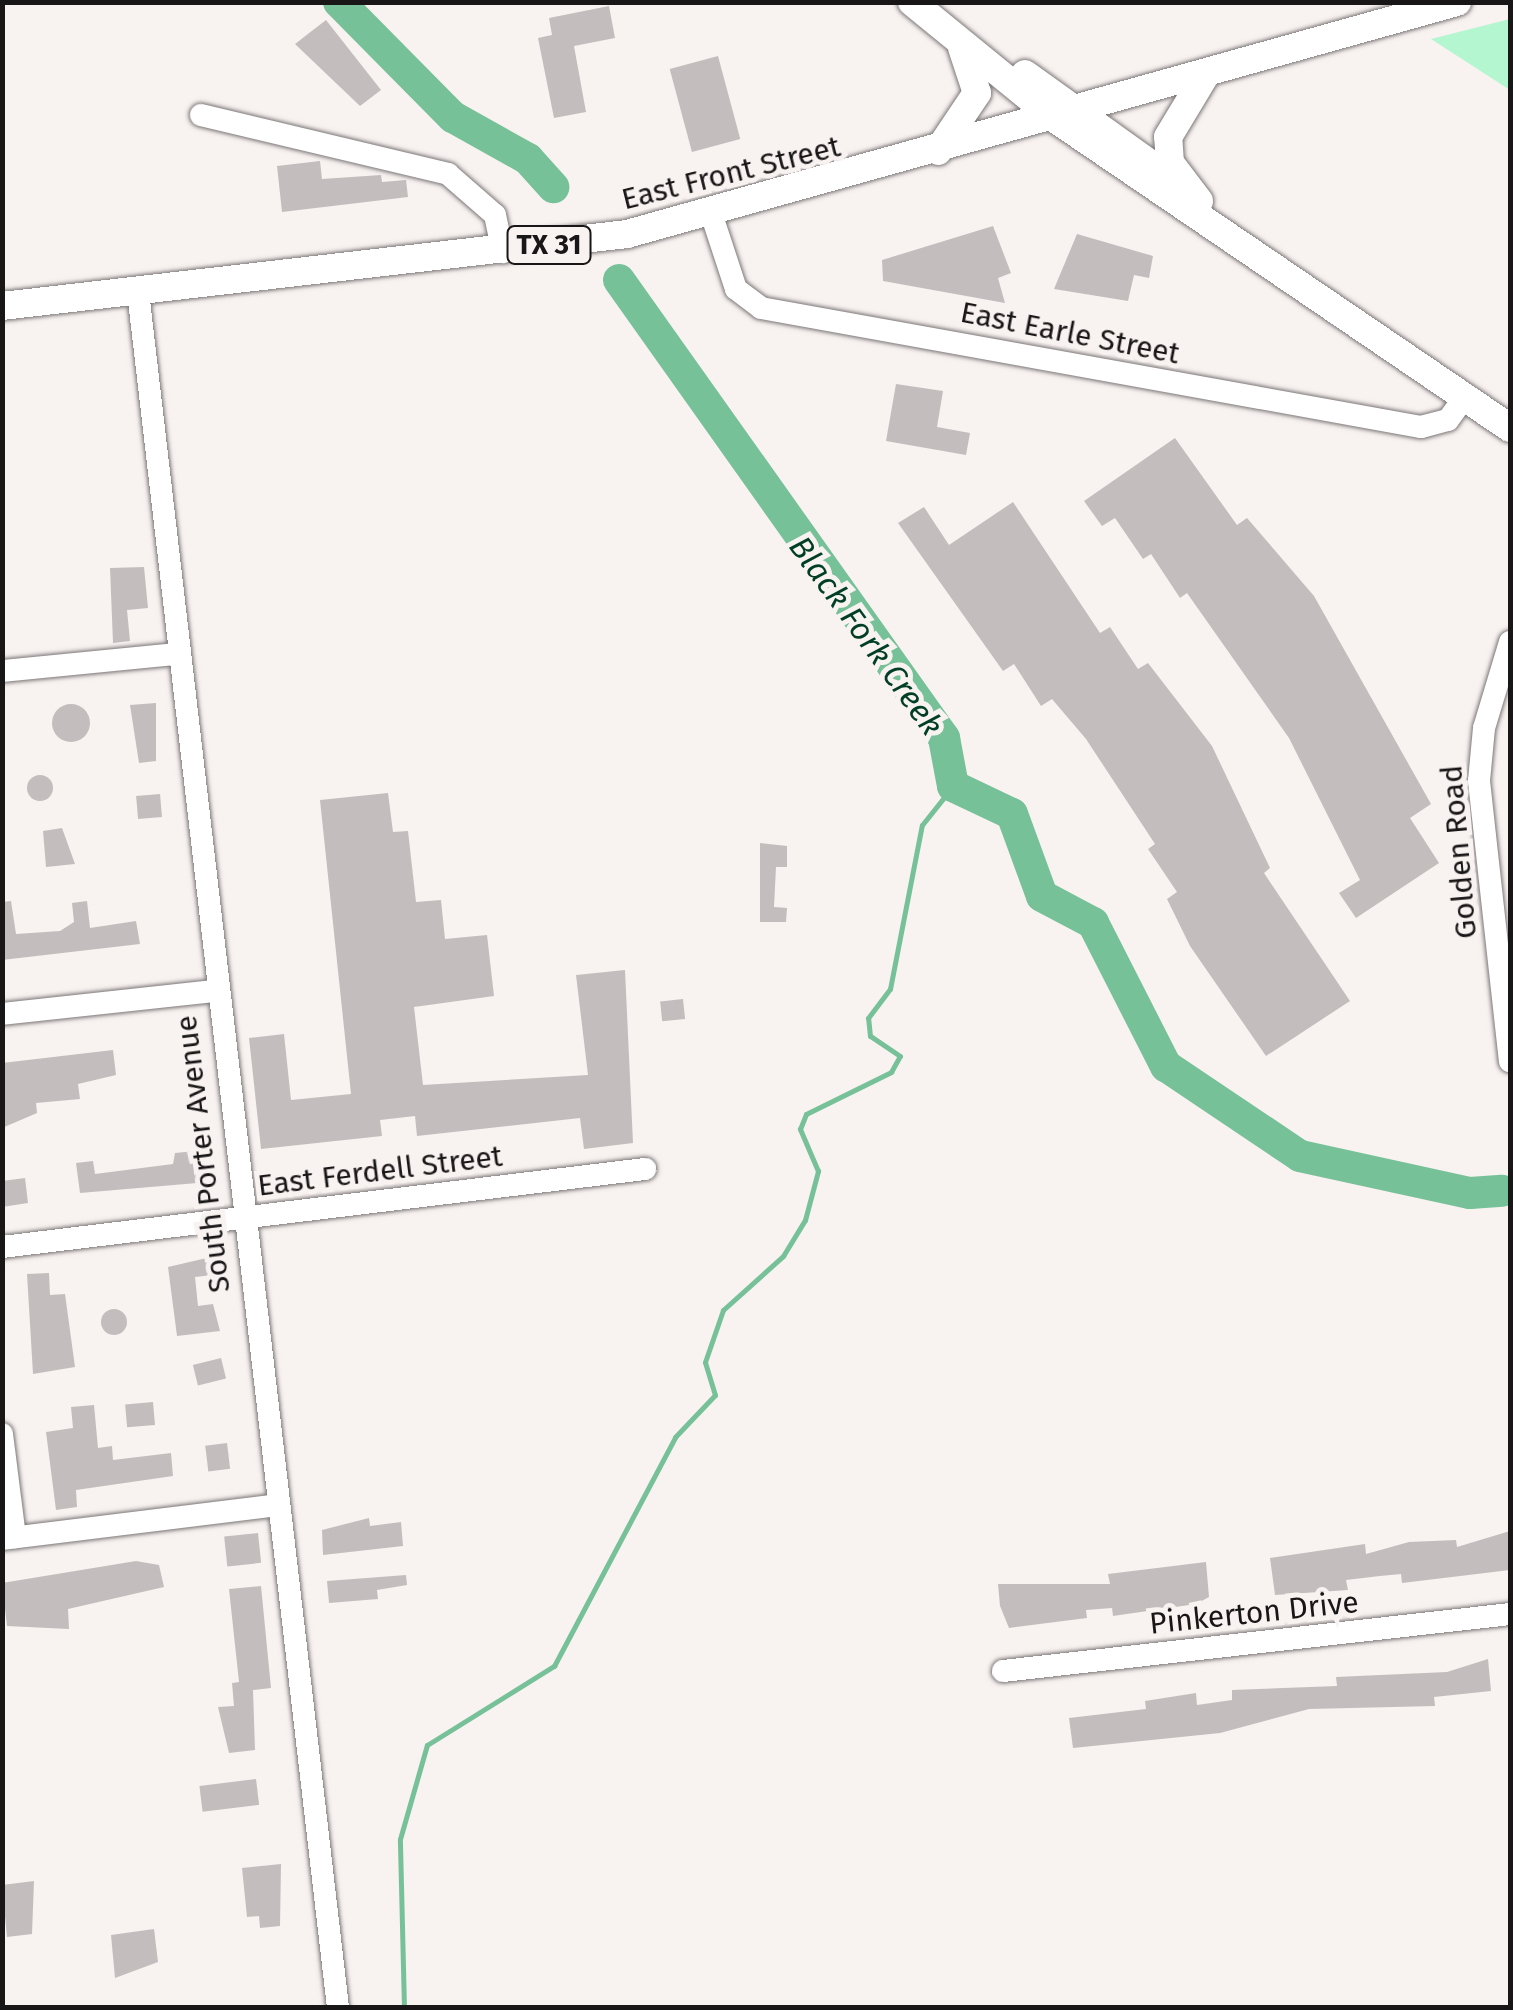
<!DOCTYPE html>
<html>
<head>
<meta charset="utf-8">
<style>
  body { margin:0 }
  #map { position:relative; width:1513px; height:2010px; overflow:hidden; background:#f8f2f1; font-family:"Fira Sans",sans-serif }
  div>[style] { position:absolute }
  .green>* { inset:0; background:#b3f6d0 }
  .stream>* { height:5px; margin:-2.5px; padding:0 2.5px; transform-origin:2.5px; border-radius:2.5px; background:#77c199 }
  .river>* { height:32px; margin:-16px; padding:0 16px; transform-origin:16px; border-radius:16px; background:#77c199 }
  .building>* { inset:0; background:#c3bebd; transform-origin:0 0 }
  .round { border-radius:50% }
  .roads { filter:drop-shadow(0 0 2px #7b7776) drop-shadow(0 0 2px #7b7776) }
  .minor>* { height:22px; margin:-11px; padding:0 11px; transform-origin:11px; border-radius:11px; background:#fff }
  .major>* { height:28px; margin:-14px; padding:0 14px; transform-origin:14px; border-radius:14px; background:#fff }
  span { translate:-50% -50%; white-space:nowrap; text-align:center; line-height:1.15; -webkit-text-stroke:10px #f8f2f1; paint-order:stroke }
  .shield-label span { padding:2px 8px; background:#f8f2f1; border:2px solid; border-radius:8px; -webkit-text-stroke-width:0 }
  .shield-label { font-size:28px; color:#181616; font-weight:700 }
  .street-label { font-size:30px; color:#181616 }
  .water-label { font-size:32px; color:#003e25; font-style:italic }
  .frame { position:absolute; inset:0; border:5px solid #181616; pointer-events:none }
</style>
</head>
<body>
<div id="map">
  <div class="green">
    <div style="clip-path:polygon(1510px 19px,1510px 90px,1431px 39px)"></div>
  </div>
  <div class="stream">
    <div style="left:404px;top:2008px;width:169px;rotate:-91.4deg"></div>
    <div style="left:400px;top:1839px;width:98px;rotate:-74deg"></div>
    <div style="left:427px;top:1745px;width:150px;rotate:-31.9deg"></div>
    <div style="left:554px;top:1666px;width:259px;rotate:-62.1deg"></div>
    <div style="left:675px;top:1437px;width:58px;rotate:-46.4deg"></div>
    <div style="left:715px;top:1395px;width:34px;rotate:-107deg"></div>
    <div style="left:705px;top:1362px;width:55px;rotate:-70.9deg"></div>
    <div style="left:723px;top:1310px;width:81px;rotate:-42deg"></div>
    <div style="left:783px;top:1256px;width:42px;rotate:-58.6deg"></div>
    <div style="left:805px;top:1220px;width:51px;rotate:-75.1deg"></div>
    <div style="left:818px;top:1171px;width:46px;rotate:-113.2deg"></div>
    <div style="left:800px;top:1129px;width:16px;rotate:-68deg"></div>
    <div style="left:806px;top:1114px;width:95px;rotate:-26.3deg"></div>
    <div style="left:891px;top:1072px;width:18px;rotate:-61deg"></div>
    <div style="left:900px;top:1056px;width:36px;rotate:-146deg"></div>
    <div style="left:870px;top:1036px;width:18px;rotate:-96deg"></div>
    <div style="left:868px;top:1018px;width:36px;rotate:-53deg"></div>
    <div style="left:890px;top:989px;width:167px;rotate:-79deg"></div>
    <div style="left:922px;top:825px;width:50px;rotate:-51.5deg"></div>
  </div>
  <div class="river">
    <div style="left:339px;top:2px;width:162px;rotate:45.3deg"></div>
    <div style="left:453px;top:117px;width:86px;rotate:29.2deg"></div>
    <div style="left:528px;top:159px;width:38px;rotate:48deg"></div>
    <div style="left:619px;top:280px;width:562px;rotate:54.64deg"></div>
    <div style="left:944px;top:738px;width:49px;rotate:79.4deg"></div>
    <div style="left:953px;top:786px;width:65px;rotate:25.4deg"></div>
    <div style="left:1012px;top:814px;width:87px;rotate:69.9deg"></div>
    <div style="left:1042px;top:896px;width:58px;rotate:27.9deg"></div>
    <div style="left:1093px;top:923px;width:161px;rotate:63deg"></div>
    <div style="left:1166px;top:1066px;width:161px;rotate:33.9deg"></div>
    <div style="left:1300px;top:1156px;width:174px;rotate:12.3deg"></div>
    <div style="left:1470px;top:1193px;width:32px;rotate:-4deg"></div>
  </div>
  <div class="building">
    <div style="clip-path:polygon(609px 6px,615px 38px,574px 46px,586px 112px,554px 118px,538px 38px,552px 35px,549px 18px)"></div>
    <div style="clip-path:polygon(326px 20px,381px 90px,360px 106px,295px 44px)"></div>
    <div style="left:718px;top:56px;width:86px;height:50px;rotate:75deg"></div>
    <div style="clip-path:polygon(320px 161px,322px 179px,381px 175px,382px 182px,406px 180px,408px 197px,282px 212px,277px 166px)"></div>
    <div style="clip-path:polygon(993px 226px,1011px 273px,998px 278px,1005px 303px,883px 281px,882px 260px)"></div>
    <div style="clip-path:polygon(1077px 234px,1153px 256px,1149px 278px,1134px 275px,1128px 301px,1054px 289px)"></div>
    <div style="clip-path:polygon(896px 384px,943px 391px,937px 427px,970px 433px,966px 455px,886px 441px)"></div>
    <div style="clip-path:polygon(1175px 438px,1237px 525px,1247px 518px,1314px 596px,1431px 804px,1410px 818px,1439px 863px,1356px 918px,1339px 893px,1360px 880px,1289px 738px,1187px 593px,1180px 598px,1151px 554px,1143px 559px,1115px 518px,1102px 526px,1084px 501px)"></div>
    <div style="clip-path:polygon(1013px 502px,1100px 633px,1110px 627px,1138px 669px,1148px 663px,1212px 746px,1270px 868px,1264px 873px,1350px 1001px,1266px 1056px,1190px 946px,1167px 899px,1177px 892px,1148px 849px,1155px 844px,1086px 739px,1052px 699px,1041px 706px,1014px 664px,1003px 671px,898px 523px,924px 507px,949px 545px)"></div>
    <div style="clip-path:polygon(144px 567px,148px 608px,127px 610px,130px 641px,113px 643px,110px 568px)"></div>
    <div style="clip-path:polygon(156px 703px,156px 761px,139px 763px,130px 705px)"></div>
    <div class="round" style="left:52px;top:704px;width:38px;height:38px"></div>
    <div class="round" style="left:27px;top:775px;width:26px;height:26px"></div>
    <div style="clip-path:polygon(388px 793px,393px 832px,408px 831px,416px 902px,441px 900px,445px 939px,487px 935px,494px 996px,414px 1007px,423px 1085px,588px 1075px,576px 975px,625px 970px,633px 1143px,584px 1149px,580px 1118px,417px 1136px,415px 1116px,380px 1120px,382px 1136px,261px 1149px,249px 1038px,284px 1034px,291px 1100px,351px 1094px,320px 800px)"></div>
    <div style="left:160px;top:794px;width:23px;height:24px;rotate:85deg"></div>
    <div style="clip-path:polygon(62px 828px,75px 864px,46px 867px,43px 831px)"></div>
    <div style="clip-path:polygon(760px 843px,787px 846px,787px 867px,776px 867px,774px 907px,787px 908px,786px 922px,760px 922px)"></div>
    <div style="clip-path:polygon(11px 901px,16px 934px,60px 931px,74px 922px,72px 903px,87px 901px,90px 928px,136px 921px,140px 944px,2px 960px,2px 902px)"></div>
    <div style="left:683px;top:999px;width:20px;height:23px;rotate:84deg"></div>
    <div style="clip-path:polygon(113px 1050px,116px 1075px,78px 1084px,80px 1099px,36px 1103px,37px 1113px,2px 1128px,2px 1063px)"></div>
    <div style="clip-path:polygon(206px 1150px,209px 1182px,80px 1193px,76px 1163px,93px 1161px,95px 1174px,173px 1164px,175px 1153px)"></div>
    <div style="clip-path:polygon(25px 1178px,28px 1203px,2px 1207px,2px 1181px)"></div>
    <div style="clip-path:polygon(211px 1257px,213px 1275px,195px 1277px,198px 1306px,213px 1304px,220px 1331px,177px 1336px,168px 1267px)"></div>
    <div style="clip-path:polygon(49px 1273px,50px 1295px,65px 1294px,75px 1367px,33px 1374px,27px 1274px)"></div>
    <div class="round" style="left:101px;top:1309px;width:26px;height:26px"></div>
    <div style="left:221px;top:1358px;width:21px;height:29px;rotate:76deg"></div>
    <div style="left:153px;top:1402px;width:23px;height:28px;rotate:85deg"></div>
    <div style="clip-path:polygon(94px 1405px,98px 1448px,112px 1446px,113px 1460px,171px 1453px,173px 1476px,76px 1490px,77px 1507px,56px 1510px,46px 1432px,73px 1428px,71px 1407px)"></div>
    <div style="left:227px;top:1443px;width:26px;height:22px;rotate:83deg"></div>
    <div style="clip-path:polygon(369px 1518px,370px 1526px,401px 1522px,403px 1546px,323px 1555px,322px 1530px)"></div>
    <div style="clip-path:polygon(1510px 1531px,1510px 1570px,1402px 1583px,1401px 1574px,1380px 1576px,1346px 1580px,1348px 1590px,1275px 1595px,1270px 1558px,1365px 1544px,1366px 1554px,1409px 1542px,1456px 1540px,1457px 1547px)"></div>
    <div style="left:258px;top:1533px;width:30px;height:34px;rotate:84deg"></div>
    <div style="clip-path:polygon(136px 1561px,159px 1565px,164px 1587px,68px 1609px,69px 1629px,7px 1626px,2px 1583px)"></div>
    <div style="clip-path:polygon(1206px 1562px,1209px 1597px,1196px 1604px,1113px 1616px,1112px 1608px,1086px 1610px,1087px 1618px,1009px 1628px,1000px 1606px,998px 1584px,1110px 1584px,1108px 1574px)"></div>
    <div style="clip-path:polygon(406px 1575px,407px 1585px,377px 1590px,378px 1599px,329px 1603px,327px 1581px)"></div>
    <div style="clip-path:polygon(261px 1586px,271px 1688px,253px 1690px,255px 1750px,229px 1753px,218px 1707px,234px 1706px,232px 1683px,239px 1682px,229px 1589px)"></div>
    <div style="clip-path:polygon(1488px 1659px,1491px 1691px,1434px 1697px,1435px 1706px,1309px 1709px,1220px 1733px,1073px 1748px,1069px 1718px,1146px 1709px,1145px 1701px,1196px 1693px,1197px 1705px,1232px 1700px,1232px 1690px,1337px 1686px,1336px 1677px,1447px 1672px)"></div>
    <div style="left:256px;top:1779px;width:26px;height:57px;rotate:83deg"></div>
    <div style="clip-path:polygon(281px 1864px,280px 1926px,260px 1928px,259px 1916px,247px 1917px,242px 1868px)"></div>
    <div style="clip-path:polygon(34px 1881px,32px 1934px,7px 1937px,2px 1885px)"></div>
    <div style="clip-path:polygon(154px 1929px,158px 1962px,115px 1978px,111px 1935px)"></div>
  </div>
  <div class="roads">
    <div class="minor">
      <div style="left:201px;top:115px;width:254px;rotate:13.4deg"></div>
      <div style="left:448px;top:174px;width:62px;rotate:41.1deg"></div>
      <div style="left:495px;top:215px;width:38px;rotate:78deg"></div>
      <div style="left:711px;top:213px;width:80px;rotate:71.8deg"></div>
      <div style="left:736px;top:289px;width:31px;rotate:37deg"></div>
      <div style="left:761px;top:308px;width:671px;rotate:10.22deg"></div>
      <div style="left:1421px;top:427px;width:28px;rotate:-15deg"></div>
      <div style="left:1448px;top:420px;width:29px;rotate:-54deg"></div>
      <div style="left:138px;top:292px;width:1728px;rotate:83.35deg"></div>
      <div style="left:1510px;top:642px;width:90px;rotate:106.8deg"></div>
      <div style="left:1484px;top:728px;width:53px;rotate:95.4deg"></div>
      <div style="left:1479px;top:781px;width:282px;rotate:83.7deg"></div>
      <div style="left:2px;top:671px;width:175px;rotate:-5.6deg"></div>
      <div style="left:2px;top:1014px;width:214px;rotate:-6.2deg"></div>
      <div style="left:2px;top:1247px;width:648px;rotate:-6.92deg"></div>
      <div style="left:2px;top:1434px;width:104px;rotate:82.8deg"></div>
      <div style="left:2px;top:1539px;width:279px;rotate:-7deg"></div>
      <div style="left:1003px;top:1671px;width:510px;rotate:-6.41deg"></div>
    </div>
    <div class="major">
      <div style="left:912px;top:2px;width:183px;rotate:39.2deg"></div>
      <div style="left:1054px;top:118px;width:551px;rotate:34.21deg"></div>
      <div style="left:1025px;top:74px;width:161px;rotate:35.7deg"></div>
      <div style="left:938px;top:151px;width:70px;rotate:-56.1deg"></div>
      <div style="left:977px;top:93px;width:47px;rotate:-108.4deg"></div>
      <div style="left:1199px;top:201px;width:48px;rotate:-127.3deg"></div>
      <div style="left:1170px;top:163px;width:26px;rotate:-94deg"></div>
      <div style="left:1168px;top:137px;width:74px;rotate:-58.9deg"></div>
      <div style="left:2px;top:306px;width:629px;rotate:-6.57deg"></div>
      <div style="left:627px;top:234px;width:862px;rotate:-15.62deg"></div>
    </div>
  </div>
  <div class="shield-label">
    <span style="left:549px;top:245px">TX 31</span>
  </div>
  <div class="street-label">
    <span style="left:731px;top:173px;rotate:-14deg">East Front Street</span>
    <span style="left:1070px;top:333px;rotate:11deg">East Earle Street</span>
    <span style="left:1459px;top:852px;rotate:-95deg">Golden Road</span>
    <span style="left:203px;top:1154px;rotate:-97deg">South Porter Avenue</span>
    <span style="left:380px;top:1171px;rotate:-7deg">East Ferdell Street</span>
    <span style="left:1254px;top:1613px;rotate:-6deg">Pinkerton Drive</span>
  </div>
  <div class="water-label">
    <span style="left:866px;top:636px;rotate:54deg">Black Fork Creek</span>
  </div>
  <div class="frame"></div>
</div>
</body>
</html>
